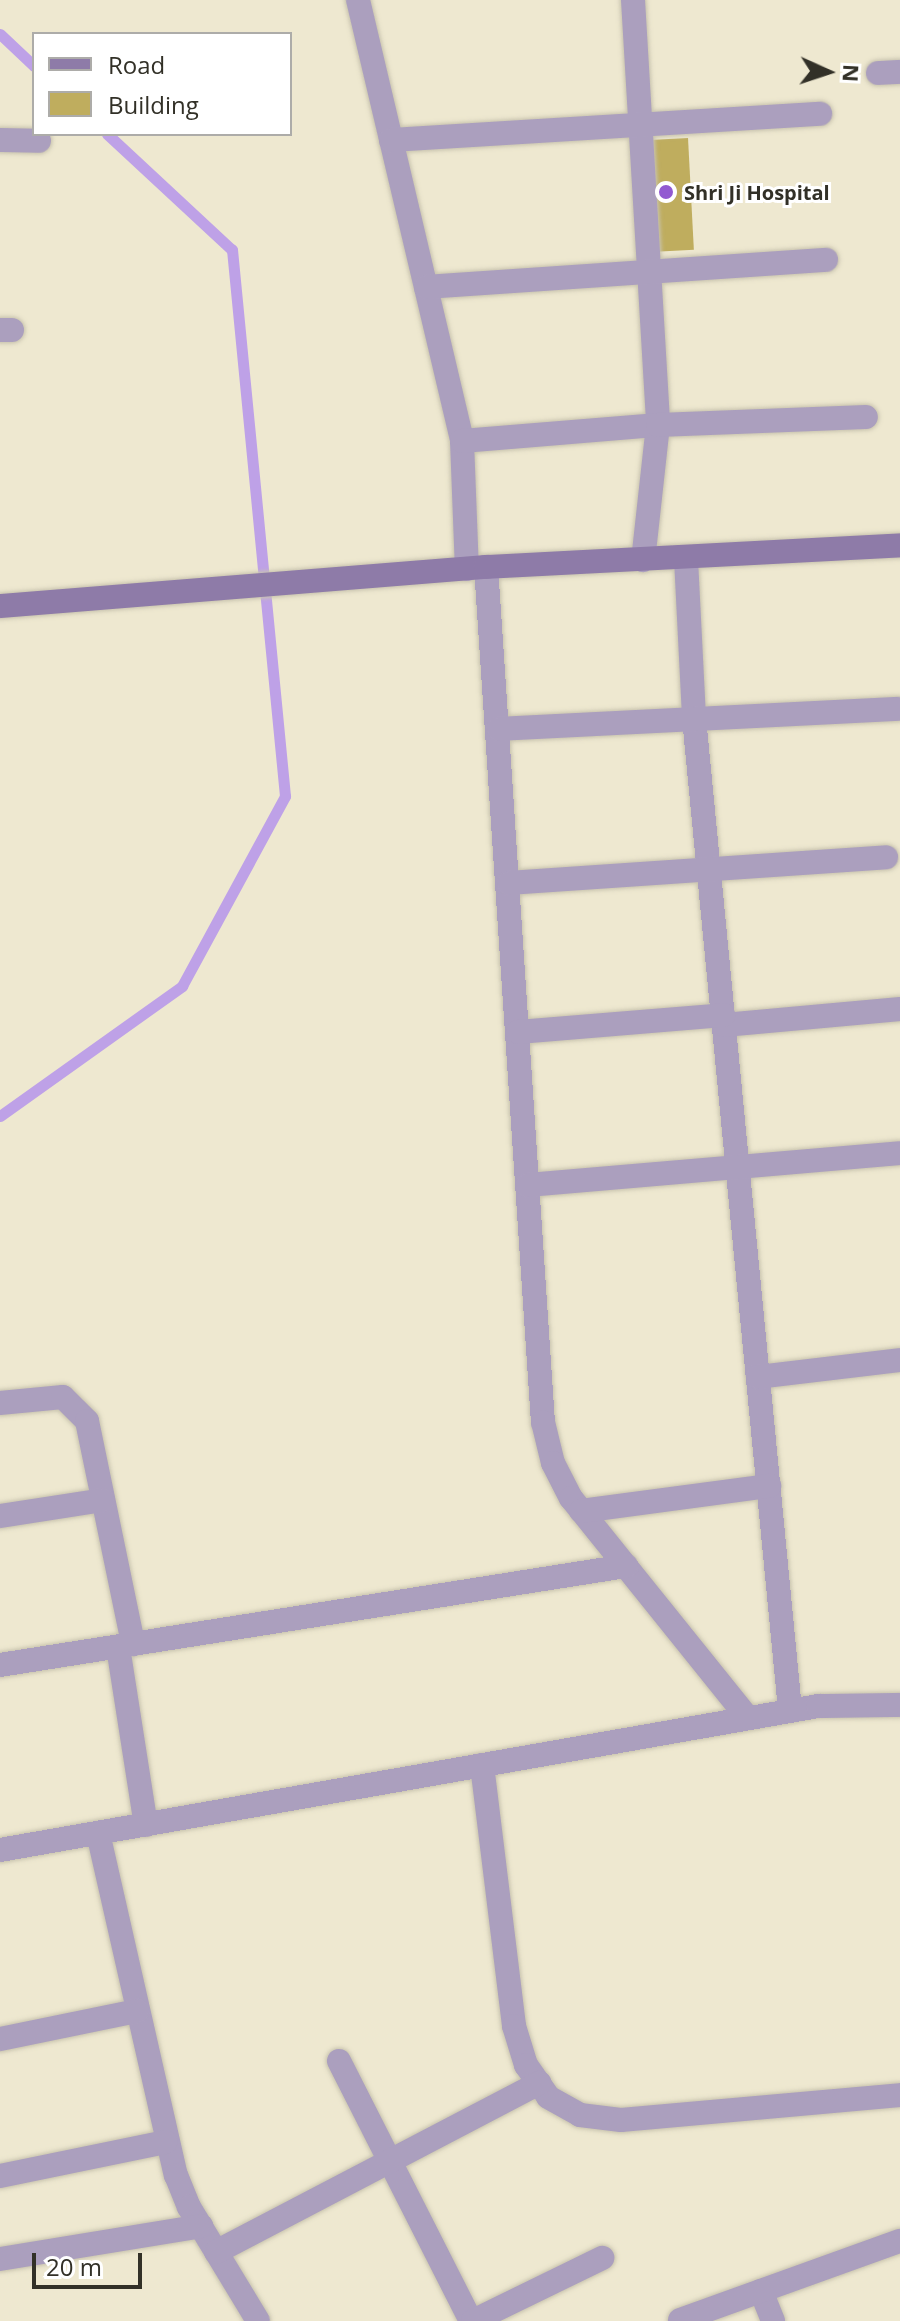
<!DOCTYPE html>
<html>
<head>
<meta charset="utf-8">
<style>
  body { margin:0 }
  #map { position:relative; width:900px; height:2321px; overflow:hidden; background:#eee8d0; font-family:"Open Sans",sans-serif }
  div>[style] { position:absolute }
  .stream>* { height:11px; margin:-5.5px; padding:0 5.5px; transform-origin:5.5px; border-radius:5.5px; background:#bea1e7 }
  .building>* { inset:0; background:#bfad5e; transform-origin:0 0 }
  .roads { filter:drop-shadow(0 0 2px #c8c3ae) drop-shadow(0 0 2px #c8c3ae) }
  .street>* { height:24px; margin:-12px; padding:0 12px; transform-origin:12px; border-radius:12px; background:#ab9fbe }
  .secondary>* { height:24px; margin:-12px; padding:0 12px; transform-origin:12px; border-radius:12px; background:#8e7ba8 }
  .dots>* { width:22px; height:22px; translate:-50% -50%; box-sizing:border-box; border:4px solid #fff; border-radius:50% }
  span { translate:-50% -50%; white-space:nowrap; text-align:center; line-height:1.15; -webkit-text-stroke:6px #fff; paint-order:stroke }
  .poi-label { font-size:20px; color:#323027; font-weight:700 }
  .left { translate:0 -50%; text-align:left }
  .legend { position:absolute; left:32px; top:32px; width:260px; height:104px; box-sizing:border-box; background:#fff; border:2px solid #adaca9; margin:0; padding:10px 14px; list-style:none; font-size:24px; color:#323027 }
  .legend li { display:flex; align-items:center; gap:16px; height:40px }
  .legend b { width:40px; border:2px solid #adaca9 }
  .north { position:absolute; left:788px; top:32px; width:80px; height:80px; -webkit-text-stroke:6px #fff; paint-order:stroke; rotate:93deg; font-size:22px; font-weight:700; line-height:32px; text-align:center; color:#323027 }
  .north::after { content:''; display:block; margin:auto; width:28px; height:36px; background:#323027; clip-path:polygon(50% 0,100% 100%,50% 72%,0 100%) }
  .scale { position:absolute; left:32px; top:2253px; width:110px; height:36px; box-sizing:border-box; border:4px solid #323027; border-top:0; padding-left:10px; font-size:24px; line-height:28px; white-space:nowrap; color:#323027; -webkit-text-stroke:6px #fff; paint-order:stroke }
</style>
</head>
<body>
<div id="map">
  <div class="stream">
    <div style="left:0;top:34px;width:47px;rotate:43.3deg"></div>
    <div style="left:0;top:1116px;width:224px;rotate:-35.5deg"></div>
    <div style="left:182px;top:986px;width:216px;rotate:-61.5deg"></div>
    <div style="left:285px;top:796px;width:549px;rotate:-95.54deg"></div>
    <div style="left:232px;top:250px;width:171px;rotate:-137.1deg"></div>
  </div>
  <div class="building">
    <div style="left:688px;top:138px;width:112px;height:43px;rotate:87deg"></div>
  </div>
  <div class="roads">
    <div class="street">
      <div style="left:358px;top:0;width:453px;rotate:76.7deg"></div>
      <div style="left:462px;top:441px;width:128px;rotate:87.8deg"></div>
      <div style="left:633px;top:0;width:426px;rotate:86.6deg"></div>
      <div style="left:658px;top:425px;width:136px;rotate:96.3deg"></div>
      <div style="left:878px;top:73px;width:22px;rotate:-3deg"></div>
      <div style="left:0;top:140px;width:39px;rotate:1deg"></div>
      <div style="left:391px;top:140px;width:430px;rotate:-3.5deg"></div>
      <div style="left:426px;top:287px;width:401px;rotate:-3.9deg"></div>
      <div style="left:0;top:330px;width:12px"></div>
      <div style="left:462px;top:441px;width:197px;rotate:-4.7deg"></div>
      <div style="left:658px;top:425px;width:208px;rotate:-2.2deg"></div>
      <div style="left:686px;top:559px;width:159px;rotate:87.1deg"></div>
      <div style="left:694px;top:718px;width:997px;rotate:84.47deg"></div>
      <div style="left:486px;top:567px;width:857px;rotate:86.19deg"></div>
      <div style="left:543px;top:1422px;width:42px;rotate:76.3deg"></div>
      <div style="left:553px;top:1463px;width:39px;rotate:63deg"></div>
      <div style="left:571px;top:1498px;width:282px;rotate:51.2deg"></div>
      <div style="left:499px;top:729px;width:399px;rotate:-2.9deg"></div>
      <div style="left:509px;top:883px;width:378px;rotate:-3.9deg"></div>
      <div style="left:724px;top:1025px;width:177px;rotate:-5.2deg"></div>
      <div style="left:518px;top:1032px;width:206px;rotate:-4.7deg"></div>
      <div style="left:528px;top:1185px;width:373px;rotate:-4.9deg"></div>
      <div style="left:758px;top:1377px;width:143px;rotate:-6.8deg"></div>
      <div style="left:0;top:1403px;width:63px;rotate:-5.4deg"></div>
      <div style="left:63px;top:1397px;width:34px;rotate:45deg"></div>
      <div style="left:87px;top:1421px;width:228px;rotate:78.3deg"></div>
      <div style="left:581px;top:1511px;width:190px;rotate:-7.6deg"></div>
      <div style="left:0;top:1516px;width:104px;rotate:-8.8deg"></div>
      <div style="left:118px;top:1647px;width:180px;rotate:81.1deg"></div>
      <div style="left:0;top:1665px;width:634px;rotate:-8.99deg"></div>
      <div style="left:482px;top:1765px;width:263px;rotate:83deg"></div>
      <div style="left:514px;top:2026px;width:41px;rotate:72.9deg"></div>
      <div style="left:526px;top:2065px;width:39px;rotate:55deg"></div>
      <div style="left:548px;top:2097px;width:37px;rotate:29deg"></div>
      <div style="left:580px;top:2115px;width:41px;rotate:7deg"></div>
      <div style="left:621px;top:2120px;width:280px;rotate:-5.1deg"></div>
      <div style="left:98px;top:1833px;width:351px;rotate:77.2deg"></div>
      <div style="left:176px;top:2175px;width:35px;rotate:68deg"></div>
      <div style="left:189px;top:2207px;width:133px;rotate:58.8deg"></div>
      <div style="left:0;top:1850px;width:831px;rotate:-9.98deg"></div>
      <div style="left:818px;top:1706px;width:82px;rotate:-0.7deg"></div>
      <div style="left:0;top:2039px;width:140px;rotate:-11.6deg"></div>
      <div style="left:339px;top:2061px;width:292px;rotate:63.1deg"></div>
      <div style="left:0;top:2176px;width:169px;rotate:-11.6deg"></div>
      <div style="left:216px;top:2252px;width:365px;rotate:-27.6deg"></div>
      <div style="left:0;top:2259px;width:204px;rotate:-9.3deg"></div>
      <div style="left:761px;top:2291px;width:32px;rotate:68deg"></div>
      <div style="left:680px;top:2320px;width:234px;rotate:-19.8deg"></div>
      <div style="left:473px;top:2321px;width:144px;rotate:-26deg"></div>
    </div>
    <div class="secondary">
      <div style="left:0;top:606px;width:488px;rotate:-4.6deg"></div>
      <div style="left:486px;top:567px;width:415px;rotate:-3deg"></div>
    </div>
  </div>
  <div class="dots">
    <div style="left:666px;top:192px;background:#925ad1"></div>
  </div>
  <div class="poi-label">
    <span class="left" style="left:684px;top:192px">Shri Ji Hospital</span>
  </div>
  <ul class="legend">
  <li><b style="height:10px;background:#8e7ba8"></b>Road</li>
  <li><b style="height:22px;background:#bfad5e"></b>Building</li>
  </ul>
  <div class="north">N</div>
  <div class="scale">20 m</div>
</div>
</body>
</html>
